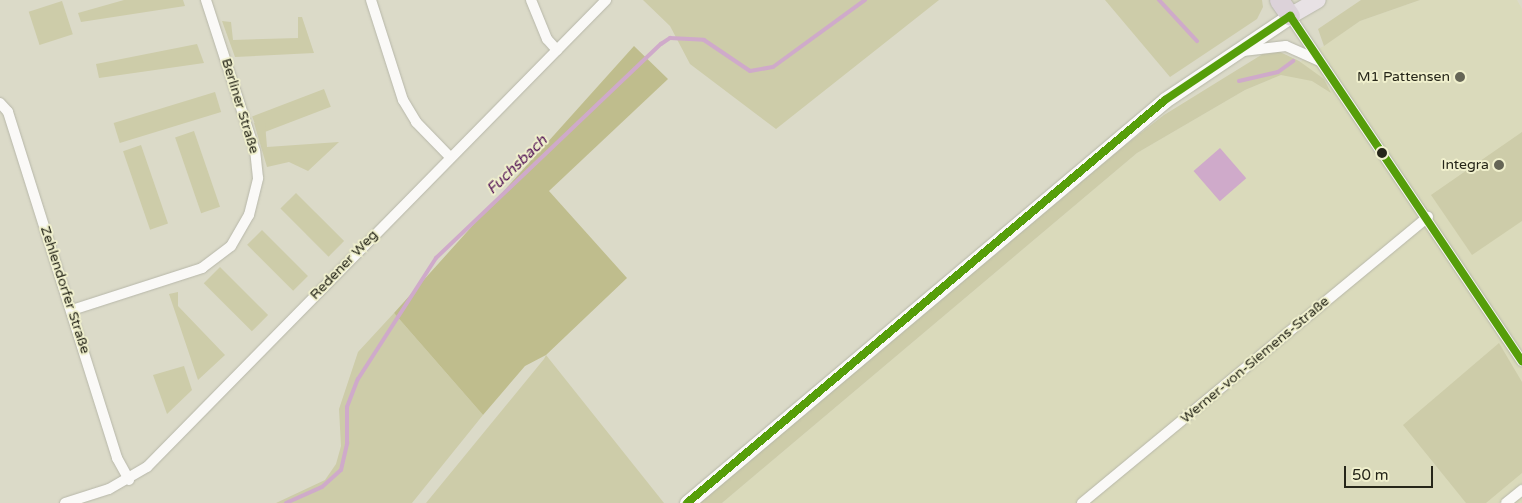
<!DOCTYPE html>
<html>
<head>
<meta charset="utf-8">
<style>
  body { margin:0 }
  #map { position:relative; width:1522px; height:503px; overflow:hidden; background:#dbdac8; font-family:"Varela Round",sans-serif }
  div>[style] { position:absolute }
  .built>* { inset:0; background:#dadabb }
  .green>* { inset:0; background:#cdcca9; transform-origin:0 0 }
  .forest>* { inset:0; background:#bfbd8d }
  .water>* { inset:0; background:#cfaaca; transform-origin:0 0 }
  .stream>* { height:4px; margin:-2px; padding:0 2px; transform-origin:2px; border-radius:2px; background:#cfaaca }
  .roads { filter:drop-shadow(0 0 1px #b7b7a9) drop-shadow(0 0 1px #b7b7a9) }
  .street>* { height:10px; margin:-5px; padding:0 5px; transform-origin:5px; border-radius:5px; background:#faf9f7 }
  .secondary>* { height:15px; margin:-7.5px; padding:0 7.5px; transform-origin:7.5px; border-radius:7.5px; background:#faf9f7 }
  .primary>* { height:16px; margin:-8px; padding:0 8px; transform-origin:8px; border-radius:8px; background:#e8e2e5 }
  .highway>* { height:19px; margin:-9.5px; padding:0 9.5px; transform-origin:9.5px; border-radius:9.5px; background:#dcd2d9 }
  .bus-1>* { height:8px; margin:-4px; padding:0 4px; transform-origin:4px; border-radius:4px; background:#569e0a }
  .dots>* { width:14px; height:14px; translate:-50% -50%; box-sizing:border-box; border:2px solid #f0f0cd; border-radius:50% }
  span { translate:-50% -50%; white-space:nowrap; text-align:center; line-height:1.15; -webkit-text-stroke:4px #f0f0cd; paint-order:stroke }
  .poi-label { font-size:14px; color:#262619 }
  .right { translate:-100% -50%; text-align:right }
  .street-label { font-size:14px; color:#262619 }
  .water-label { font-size:15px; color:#4e0d51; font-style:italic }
  .scale { position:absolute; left:1344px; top:466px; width:89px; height:22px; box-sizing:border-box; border:2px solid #262619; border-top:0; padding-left:6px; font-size:15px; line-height:18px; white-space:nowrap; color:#262619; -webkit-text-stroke:4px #f0f0cd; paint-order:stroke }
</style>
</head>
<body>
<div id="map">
  <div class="built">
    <div style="clip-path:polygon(1420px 0,1517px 0,1522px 9px,1522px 503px,722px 503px,1137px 153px,1245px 90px,1281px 75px,1360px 21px)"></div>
  </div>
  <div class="green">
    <div style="clip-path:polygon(124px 0,183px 0,185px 6px,81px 22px,78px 13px)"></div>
    <div style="clip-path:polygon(643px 0,939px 0,776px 129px,690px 64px,670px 26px)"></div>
    <div style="clip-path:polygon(1105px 0,1262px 0,1263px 7px,1257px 19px,1170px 77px)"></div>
    <div style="clip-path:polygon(1361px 0,1420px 0,1360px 21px,1324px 46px,1318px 29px)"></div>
    <div style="left:62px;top:1px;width:35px;height:35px;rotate:72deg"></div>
    <div style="clip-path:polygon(298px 17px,302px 17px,314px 53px,235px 57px,222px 21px,231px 22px,233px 40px,298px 38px)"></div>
    <div style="clip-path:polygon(197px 44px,204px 63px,99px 78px,96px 64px)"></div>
    <div style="clip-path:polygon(1266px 52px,1280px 52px,1299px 61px,1324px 79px,1331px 93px,1312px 81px,1281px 75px,1245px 90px,1137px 153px,722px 503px,700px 503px,1124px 146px,1164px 115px)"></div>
    <div style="left:324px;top:89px;width:19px;height:77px;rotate:69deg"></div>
    <div style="left:215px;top:92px;width:21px;height:106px;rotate:73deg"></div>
    <div style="clip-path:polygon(254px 123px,265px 123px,267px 147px,339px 142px,308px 171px,289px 162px,267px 167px)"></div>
    <div style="left:194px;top:131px;width:80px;height:20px;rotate:71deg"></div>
    <div style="clip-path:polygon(1522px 132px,1522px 221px,1472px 255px,1431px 195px)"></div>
    <div style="left:141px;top:145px;width:83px;height:19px;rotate:71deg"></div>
    <div style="left:296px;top:193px;width:68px;height:22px;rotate:45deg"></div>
    <div style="left:262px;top:230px;width:65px;height:21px;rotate:45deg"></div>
    <div style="left:220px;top:267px;width:68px;height:23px;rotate:45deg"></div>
    <div style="clip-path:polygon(178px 292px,178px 306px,225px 355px,198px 380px,169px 294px)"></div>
    <div style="clip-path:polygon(394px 313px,483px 415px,412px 503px,276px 503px,325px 480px,336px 464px,341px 446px,339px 409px,358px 352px)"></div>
    <div style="clip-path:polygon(1499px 343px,1522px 382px,1522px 473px,1486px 503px,1466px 503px,1403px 425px)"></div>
    <div style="clip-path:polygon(546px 355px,664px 503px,426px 503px,544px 359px)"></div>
    <div style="clip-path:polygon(184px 366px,192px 390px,167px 414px,153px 375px)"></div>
  </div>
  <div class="forest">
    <div style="clip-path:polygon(634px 46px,668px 79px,549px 191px,627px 278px,546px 355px,525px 366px,483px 415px,394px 313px)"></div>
  </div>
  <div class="water">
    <div style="left:1220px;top:148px;width:40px;height:35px;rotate:49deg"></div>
  </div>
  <div class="stream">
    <div style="left:1159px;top:0;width:56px;rotate:47.2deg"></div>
    <div style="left:1239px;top:81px;width:40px;rotate:-13deg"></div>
    <div style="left:1278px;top:72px;width:19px;rotate:-36deg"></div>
    <div style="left:286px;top:503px;width:39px;rotate:-24deg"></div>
    <div style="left:322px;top:487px;width:25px;rotate:-42deg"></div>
    <div style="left:341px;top:470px;width:28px;rotate:-77deg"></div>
    <div style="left:347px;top:443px;width:36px;rotate:-90deg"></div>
    <div style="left:347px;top:407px;width:30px;rotate:-69deg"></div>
    <div style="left:358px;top:379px;width:144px;rotate:-57.2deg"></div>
    <div style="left:436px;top:258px;width:311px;rotate:-43.6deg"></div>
    <div style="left:661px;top:44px;width:11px;rotate:-34deg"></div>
    <div style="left:670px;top:38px;width:34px;rotate:3deg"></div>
    <div style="left:704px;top:40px;width:55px;rotate:34deg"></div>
    <div style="left:750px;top:71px;width:23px;rotate:-10deg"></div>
    <div style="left:773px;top:67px;width:114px;rotate:-36.1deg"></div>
  </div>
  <div class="roads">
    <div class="street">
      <div style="left:371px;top:0;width:105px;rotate:72.3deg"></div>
      <div style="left:403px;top:100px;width:26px;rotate:59deg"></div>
      <div style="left:416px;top:122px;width:49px;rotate:45.8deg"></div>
      <div style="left:531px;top:0;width:42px;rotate:67.7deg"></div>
      <div style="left:547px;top:39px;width:15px;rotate:48deg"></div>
      <div style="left:1290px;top:16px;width:416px;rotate:56.1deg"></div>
      <div style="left:1243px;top:51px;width:43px;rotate:-6.6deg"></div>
      <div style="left:1286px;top:46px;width:36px;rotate:24deg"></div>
      <div style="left:0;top:103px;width:12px;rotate:48deg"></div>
      <div style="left:8px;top:112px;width:363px;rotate:72.5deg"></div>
      <div style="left:117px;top:458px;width:25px;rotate:61deg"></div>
      <div style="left:72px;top:310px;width:137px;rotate:-17.9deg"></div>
      <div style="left:202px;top:268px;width:36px;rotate:-37deg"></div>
      <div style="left:231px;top:246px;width:36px;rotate:-60deg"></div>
      <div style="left:249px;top:215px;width:38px;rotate:-76deg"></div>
      <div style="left:258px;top:178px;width:27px;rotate:-96deg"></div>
      <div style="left:255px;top:151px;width:159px;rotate:-108deg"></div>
      <div style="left:65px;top:503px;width:46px;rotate:-17.7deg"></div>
      <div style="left:109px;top:489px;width:44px;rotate:-30.1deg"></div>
      <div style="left:147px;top:467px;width:655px;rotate:-45.49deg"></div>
      <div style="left:1082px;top:503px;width:449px;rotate:-39.6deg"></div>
      <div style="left:1506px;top:503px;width:21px;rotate:-39deg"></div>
    </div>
    <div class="secondary">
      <div style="left:687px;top:503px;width:625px;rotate:-40.13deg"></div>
      <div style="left:1165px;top:100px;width:151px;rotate:-33.9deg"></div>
    </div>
    <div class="primary">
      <div style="left:1290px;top:16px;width:32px;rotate:-30deg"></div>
    </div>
    <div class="highway">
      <div style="left:1279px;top:0;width:19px;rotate:55deg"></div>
    </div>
  </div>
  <div class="bus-1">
    <div style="left:687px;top:503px;width:625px;rotate:-40.13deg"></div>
    <div style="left:1165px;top:100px;width:151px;rotate:-33.9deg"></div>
    <div style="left:1290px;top:16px;width:416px;rotate:56.1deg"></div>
  </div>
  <div class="dots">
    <div style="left:1460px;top:77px;background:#656556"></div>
    <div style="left:1382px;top:153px;background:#262619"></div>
    <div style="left:1499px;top:165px;background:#656556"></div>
  </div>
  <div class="poi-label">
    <span class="right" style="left:1450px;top:77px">M1 Pattensen</span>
    <span class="right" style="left:1489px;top:165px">Integra</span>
  </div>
  <div class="street-label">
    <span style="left:240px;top:106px;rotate:73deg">Berliner Straße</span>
    <span style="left:344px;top:265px;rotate:-46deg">Redener Weg</span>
    <span style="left:65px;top:290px;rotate:72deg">Zehlendorfer Straße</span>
    <span style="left:1255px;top:360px;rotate:-40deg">Werner-von-Siemens-Straße</span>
  </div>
  <div class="water-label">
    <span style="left:517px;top:165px;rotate:-44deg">Fuchsbach</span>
  </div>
  <div class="scale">50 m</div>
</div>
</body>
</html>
